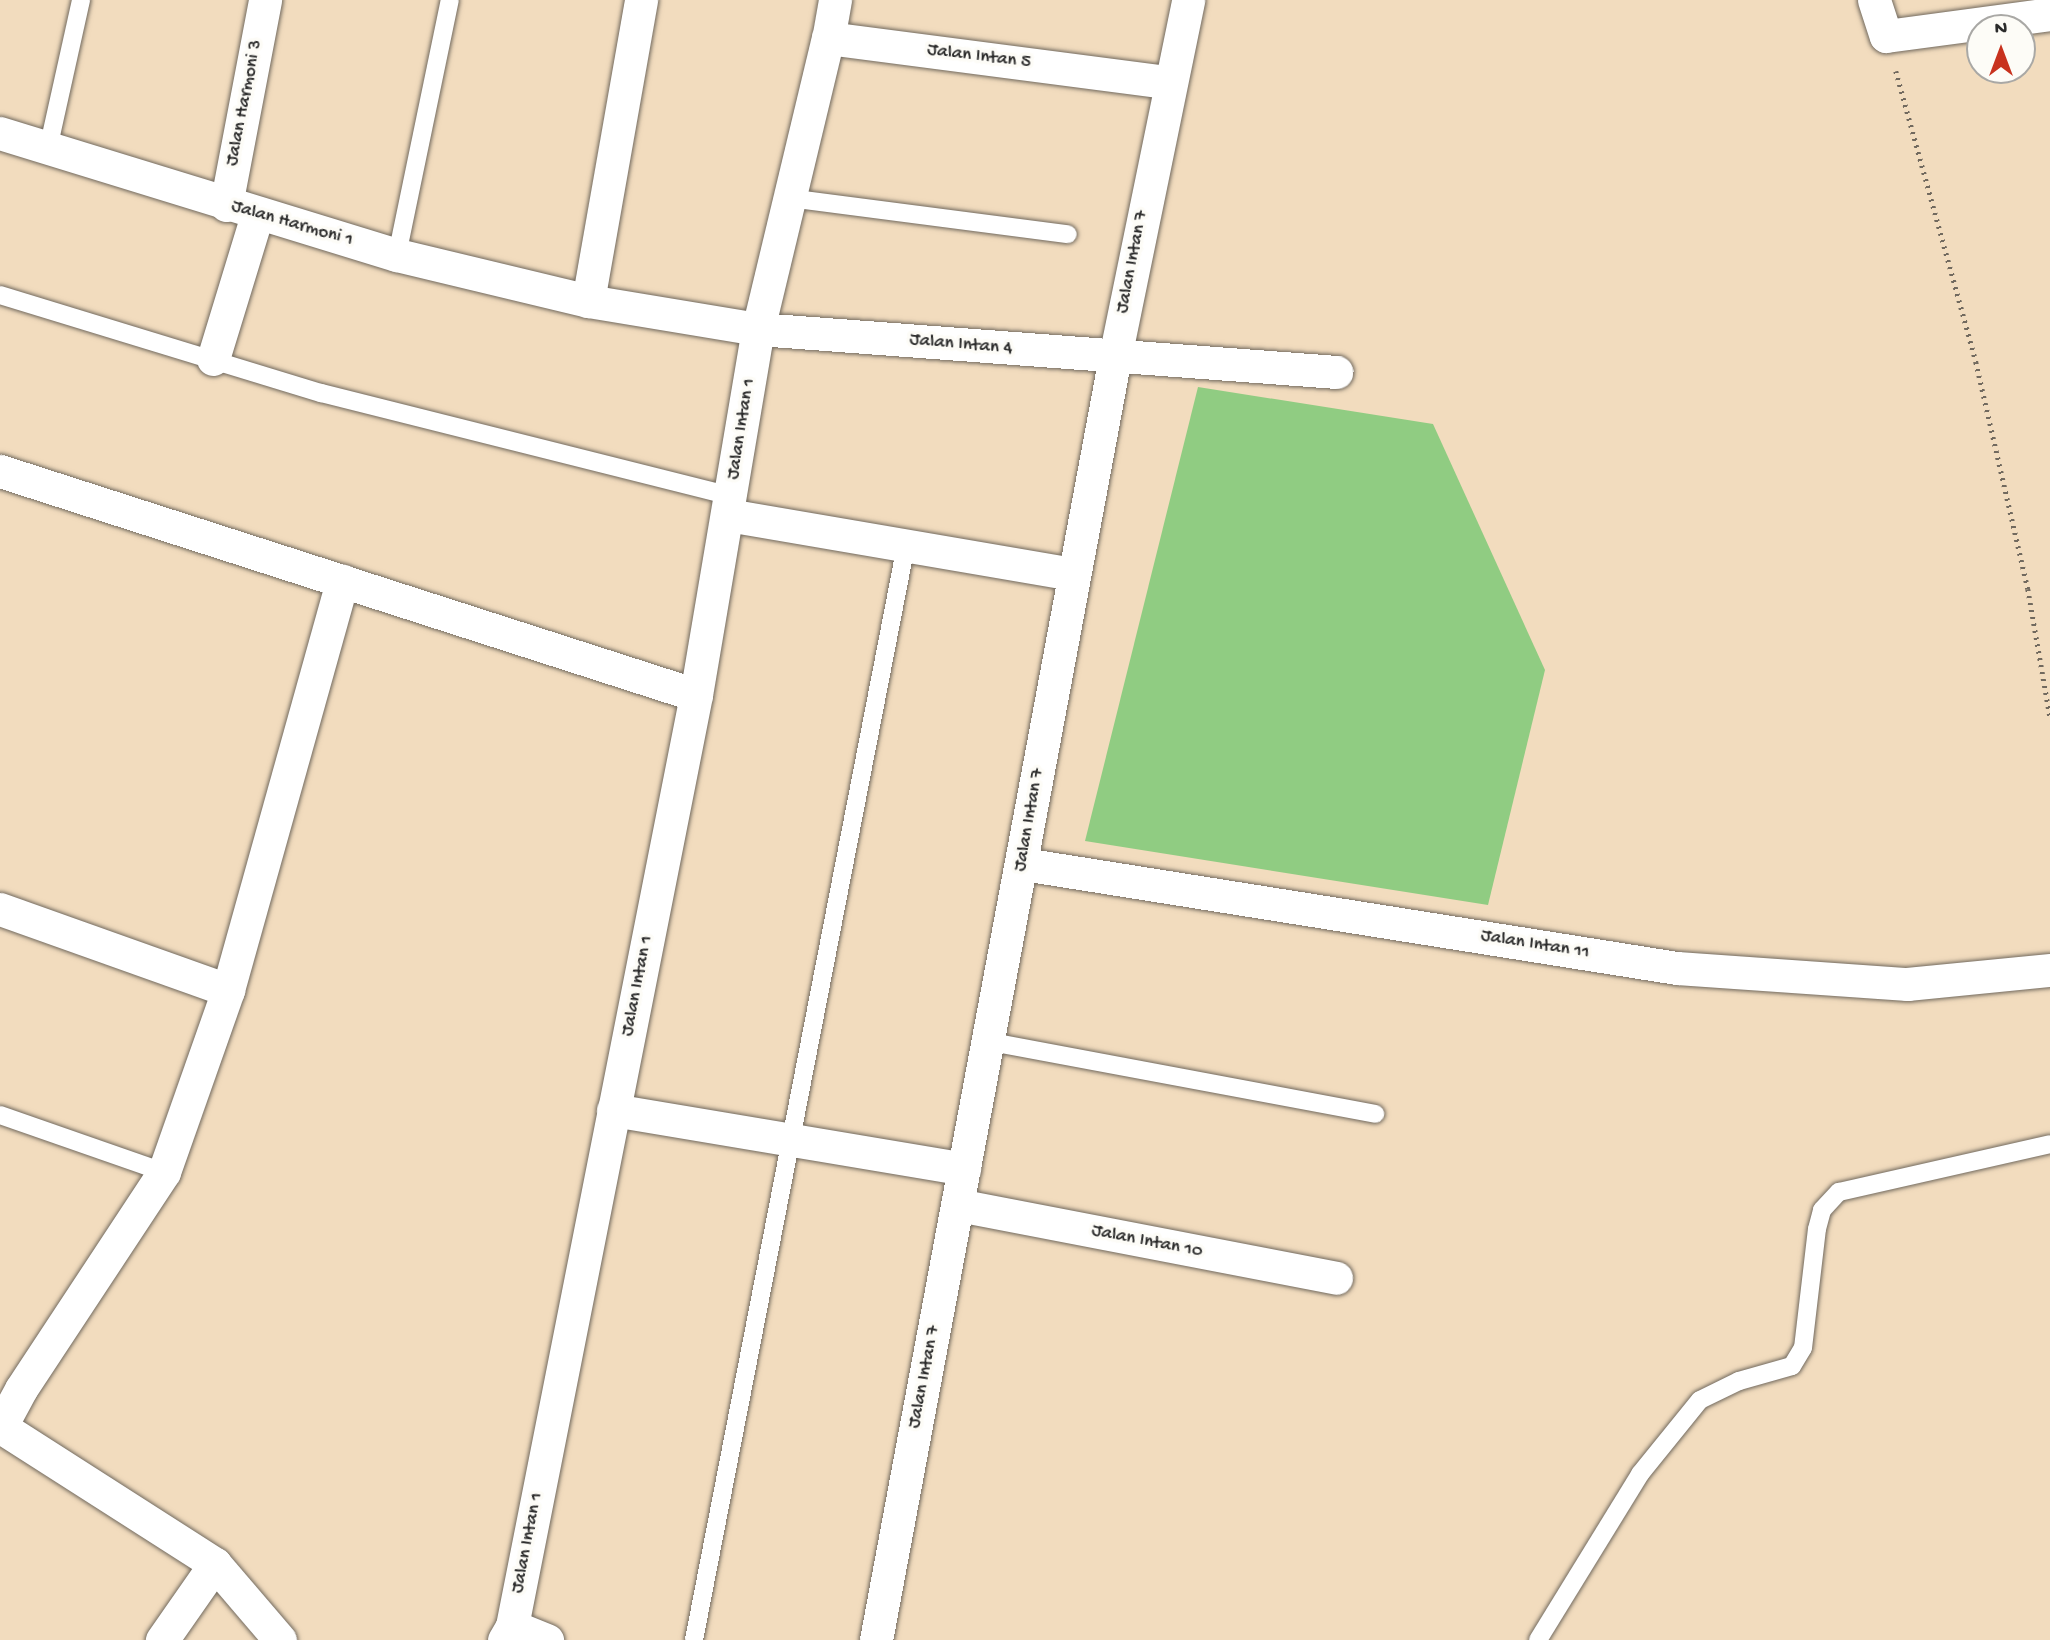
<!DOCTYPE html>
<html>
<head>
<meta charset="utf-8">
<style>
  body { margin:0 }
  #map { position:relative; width:2050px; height:1640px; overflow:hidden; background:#f2dcbe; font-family:"Gochi Hand",sans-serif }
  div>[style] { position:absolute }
  .green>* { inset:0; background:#90cc82 }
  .path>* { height:4.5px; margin-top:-2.25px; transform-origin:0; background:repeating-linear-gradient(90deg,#71695e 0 2px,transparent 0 7px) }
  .roads { filter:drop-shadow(0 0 2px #71695e) drop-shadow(0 0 2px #71695e) }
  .lane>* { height:18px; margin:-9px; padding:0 9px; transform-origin:9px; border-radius:9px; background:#fff }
  .street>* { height:33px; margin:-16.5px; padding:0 16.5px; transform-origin:16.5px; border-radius:16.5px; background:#fff }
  span { translate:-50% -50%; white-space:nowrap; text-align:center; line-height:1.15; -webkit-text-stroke:7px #fdfcf7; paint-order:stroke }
  .street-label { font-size:19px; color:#2b2b2b }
  .north { position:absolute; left:1966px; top:14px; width:70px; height:70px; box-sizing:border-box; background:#fdfcf7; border:2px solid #a9a8a5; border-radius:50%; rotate:0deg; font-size:19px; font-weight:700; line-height:28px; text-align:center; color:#2b2b2b }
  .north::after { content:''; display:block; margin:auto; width:24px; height:32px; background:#c8321e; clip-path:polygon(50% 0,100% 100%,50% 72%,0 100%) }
</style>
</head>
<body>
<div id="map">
  <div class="green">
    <div style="clip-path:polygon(1198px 387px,1433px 424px,1545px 670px,1488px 905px,1085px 841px)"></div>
  </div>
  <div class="path">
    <div style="left:1896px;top:71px;width:302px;rotate:74.6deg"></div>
    <div style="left:1976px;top:362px;width:233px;rotate:77.1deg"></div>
    <div style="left:2028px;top:589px;width:129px;rotate:80.2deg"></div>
  </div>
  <div class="roads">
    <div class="lane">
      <div style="left:48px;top:149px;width:153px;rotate:-77.5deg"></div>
      <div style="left:789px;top:198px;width:281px;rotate:7.4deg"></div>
      <div style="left:397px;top:255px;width:260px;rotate:-78.3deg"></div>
      <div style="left:0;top:295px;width:336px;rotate:17deg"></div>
      <div style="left:321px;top:393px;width:423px;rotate:14.1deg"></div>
      <div style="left:986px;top:1041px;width:396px;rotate:10.6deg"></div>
      <div style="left:0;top:1115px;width:174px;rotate:19.2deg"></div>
      <div style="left:694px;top:1640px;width:1115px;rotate:-79.04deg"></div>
      <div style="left:1538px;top:1640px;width:195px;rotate:-58.4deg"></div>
      <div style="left:1640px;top:1474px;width:95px;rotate:-51deg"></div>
      <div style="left:1700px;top:1400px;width:43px;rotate:-26deg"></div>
      <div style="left:1739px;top:1381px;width:55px;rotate:-15.8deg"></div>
      <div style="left:1792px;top:1366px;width:21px;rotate:-59deg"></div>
      <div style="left:1803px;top:1348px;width:120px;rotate:-83.3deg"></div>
      <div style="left:1817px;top:1229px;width:20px;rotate:-75deg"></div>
      <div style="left:1822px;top:1210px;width:25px;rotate:-47deg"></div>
      <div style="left:1839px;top:1192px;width:216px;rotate:-12.8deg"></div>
    </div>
    <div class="street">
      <div style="left:835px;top:0;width:39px;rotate:100deg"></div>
      <div style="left:828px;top:38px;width:343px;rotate:7.4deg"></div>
      <div style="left:1874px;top:0;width:38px;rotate:72deg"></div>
      <div style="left:1886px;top:36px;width:165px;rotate:-7.6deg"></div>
      <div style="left:0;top:133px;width:415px;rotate:17.1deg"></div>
      <div style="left:397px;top:255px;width:196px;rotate:13.5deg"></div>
      <div style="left:588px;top:301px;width:172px;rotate:9.4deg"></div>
      <div style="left:758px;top:329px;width:580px;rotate:4.25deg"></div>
      <div style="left:226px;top:205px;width:209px;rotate:-79.2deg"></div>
      <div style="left:588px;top:301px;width:306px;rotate:-80deg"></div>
      <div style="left:213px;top:359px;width:151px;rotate:-73deg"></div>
      <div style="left:0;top:471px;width:731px;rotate:17.84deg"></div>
      <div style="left:728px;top:515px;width:351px;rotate:9.7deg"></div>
      <div style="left:1023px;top:864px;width:662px;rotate:9.04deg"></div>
      <div style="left:1677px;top:968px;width:231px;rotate:4deg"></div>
      <div style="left:1907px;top:984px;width:144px;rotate:-5.6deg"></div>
      <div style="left:0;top:909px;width:242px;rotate:19.6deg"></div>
      <div style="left:613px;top:1110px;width:356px;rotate:9.5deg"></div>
      <div style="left:958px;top:1205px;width:385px;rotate:10.9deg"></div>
      <div style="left:1px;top:1427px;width:254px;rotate:32.6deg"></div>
      <div style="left:215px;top:1564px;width:93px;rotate:124.9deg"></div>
      <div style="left:0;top:1428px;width:44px;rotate:-61.7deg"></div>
      <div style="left:21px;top:1389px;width:260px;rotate:-56.6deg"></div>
      <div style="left:164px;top:1172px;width:193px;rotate:-70.6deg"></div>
      <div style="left:228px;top:990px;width:425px;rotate:-74.4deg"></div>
      <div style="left:215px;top:1564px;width:100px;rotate:49.5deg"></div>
      <div style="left:512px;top:1626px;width:38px;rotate:22deg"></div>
      <div style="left:504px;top:1640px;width:16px;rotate:-60deg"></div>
      <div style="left:512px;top:1626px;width:949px;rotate:-78.82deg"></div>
      <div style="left:696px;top:695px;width:371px;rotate:-80.4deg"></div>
      <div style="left:758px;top:329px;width:299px;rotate:-76.5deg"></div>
      <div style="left:876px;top:1640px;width:1305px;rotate:-79.45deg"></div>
      <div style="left:1115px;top:357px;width:364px;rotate:-78.4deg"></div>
    </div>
  </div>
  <div class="street-label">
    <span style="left:979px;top:57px;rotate:7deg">Jalan Intan 5</span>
    <span style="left:245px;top:103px;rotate:-79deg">Jalan Harmoni 3</span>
    <span style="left:292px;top:224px;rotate:16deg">Jalan Harmoni 1</span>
    <span style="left:1133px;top:262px;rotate:-79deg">Jalan Intan 7</span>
    <span style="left:961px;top:345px;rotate:5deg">Jalan Intan 4</span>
    <span style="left:742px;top:429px;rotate:-81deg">Jalan Intan 1</span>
    <span style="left:1030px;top:820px;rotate:-80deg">Jalan Intan 7</span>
    <span style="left:1535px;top:945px;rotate:9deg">Jalan Intan 11</span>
    <span style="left:638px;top:986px;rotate:-79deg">Jalan Intan 1</span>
    <span style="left:1147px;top:1242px;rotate:11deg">Jalan Intan 10</span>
    <span style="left:925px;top:1377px;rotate:-79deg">Jalan Intan 7</span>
    <span style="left:528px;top:1543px;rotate:-79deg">Jalan Intan 1</span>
  </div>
  <div class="north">N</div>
</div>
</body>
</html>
